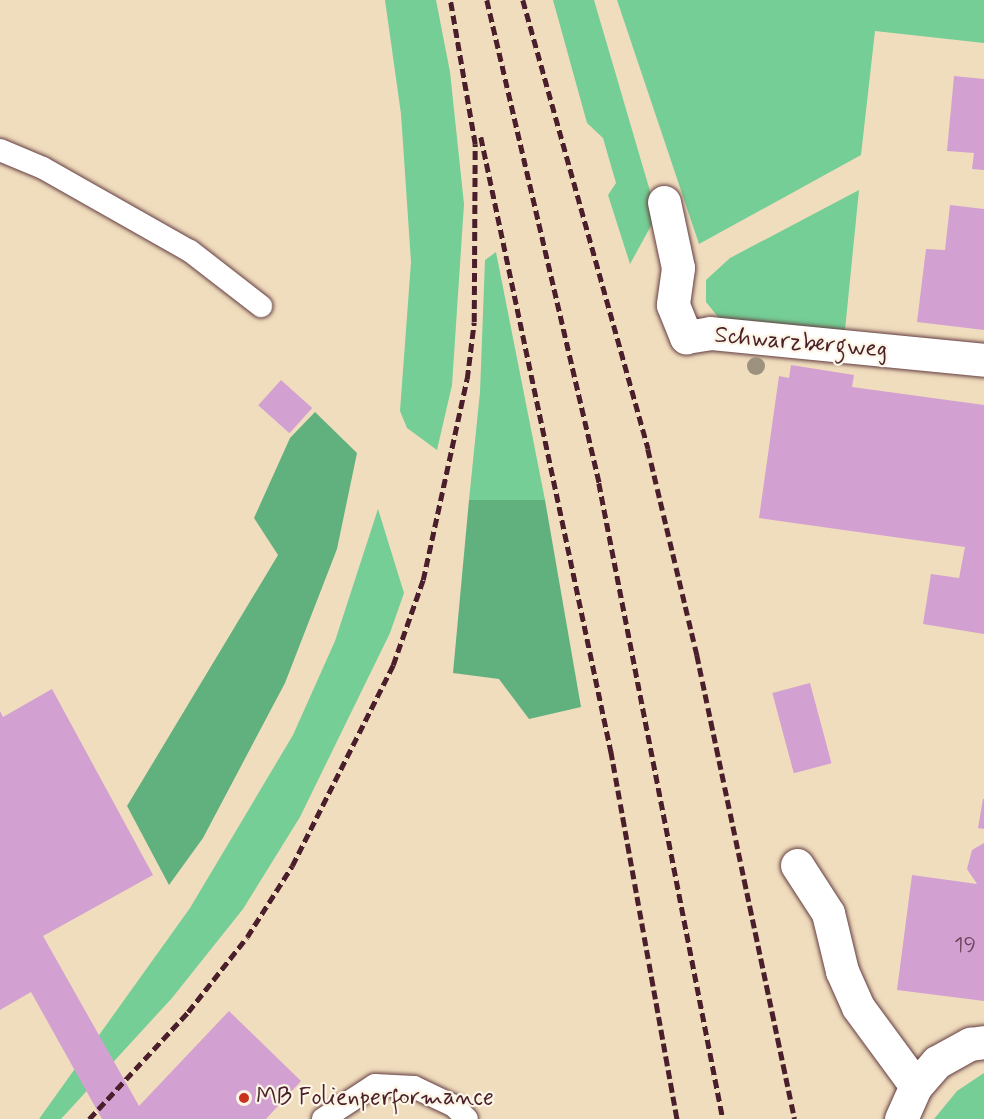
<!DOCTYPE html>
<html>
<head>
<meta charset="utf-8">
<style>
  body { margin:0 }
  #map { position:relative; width:984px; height:1119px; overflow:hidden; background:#f0ddbd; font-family:Mynerve,sans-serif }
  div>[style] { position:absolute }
  .green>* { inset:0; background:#75ce95 }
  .forest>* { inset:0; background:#60b17e }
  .building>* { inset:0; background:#d3a0d2; transform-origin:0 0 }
  .roads { filter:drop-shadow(0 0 2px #633c41) drop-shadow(0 0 2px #633c41) }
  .service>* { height:22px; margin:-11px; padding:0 11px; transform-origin:11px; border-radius:11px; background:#fff }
  .minor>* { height:33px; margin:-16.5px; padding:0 16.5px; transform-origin:16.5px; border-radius:16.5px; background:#fff }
  .tertiary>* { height:33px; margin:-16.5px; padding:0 16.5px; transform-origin:16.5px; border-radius:16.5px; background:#fff }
  .rail>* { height:4.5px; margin-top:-2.25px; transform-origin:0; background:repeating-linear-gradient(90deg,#4a1f2b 0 9px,transparent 0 13.5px) }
  .trees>* { width:18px; height:18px; margin:-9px; border-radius:50%; background:#9c927e }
  .dots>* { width:16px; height:16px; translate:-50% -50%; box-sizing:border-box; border:3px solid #fcf5e5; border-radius:50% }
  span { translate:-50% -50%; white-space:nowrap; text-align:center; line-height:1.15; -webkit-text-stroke:4.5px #fcf5e5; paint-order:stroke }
  .number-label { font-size:21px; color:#6c3f55 }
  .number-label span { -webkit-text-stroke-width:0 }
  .street-label { font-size:24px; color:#4a1f2b }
  .poi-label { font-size:24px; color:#4a1f2b }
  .left { translate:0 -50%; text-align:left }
</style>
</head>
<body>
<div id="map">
  <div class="green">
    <div style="clip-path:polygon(385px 0,436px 0,450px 72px,464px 204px,452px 385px,437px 450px,407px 428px,400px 411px,411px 262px,401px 114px)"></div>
    <div style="clip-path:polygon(553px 0,594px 0,657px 215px,630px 264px,608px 195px,616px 183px,603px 138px,587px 123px)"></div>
    <div style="clip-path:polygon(617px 0,984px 0,984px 43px,875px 31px,861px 155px,699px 244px)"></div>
    <div style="clip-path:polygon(859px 190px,845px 330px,722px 322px,706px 302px,706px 280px,730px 258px)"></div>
    <div style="clip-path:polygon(496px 252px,545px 500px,469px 500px,480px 392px,485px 260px)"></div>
    <div style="clip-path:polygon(378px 509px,404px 593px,390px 633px,300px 817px,243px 909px,172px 998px,61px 1119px,39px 1119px,190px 908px,293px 735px,335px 641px)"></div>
    <div style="clip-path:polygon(984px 1073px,984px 1119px,934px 1119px,957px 1091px)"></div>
  </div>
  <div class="forest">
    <div style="clip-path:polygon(315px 412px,357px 453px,337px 549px,285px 683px,203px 838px,169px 885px,127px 806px,278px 555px,254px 518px,290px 438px)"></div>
    <div style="clip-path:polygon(469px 500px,545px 500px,581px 707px,529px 719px,499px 679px,453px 673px)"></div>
  </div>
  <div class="building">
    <div style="clip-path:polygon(954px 76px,984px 79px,984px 170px,972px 169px,974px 153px,947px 151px)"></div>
    <div style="clip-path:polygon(950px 205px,984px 209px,984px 330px,917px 322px,926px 249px,945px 250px)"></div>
    <div style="clip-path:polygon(791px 365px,854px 375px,852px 387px,984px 405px,984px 634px,923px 624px,931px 574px,959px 578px,965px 547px,759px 518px,779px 376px,789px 378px)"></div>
    <div style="left:281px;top:380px;width:42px;height:34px;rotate:42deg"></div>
    <div style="left:810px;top:683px;width:83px;height:39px;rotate:75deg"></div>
    <div style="clip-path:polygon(52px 689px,153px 875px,43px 936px,139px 1106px,229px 1011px,301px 1081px,266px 1119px,102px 1119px,31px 992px,0 1010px,0 711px,3px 717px)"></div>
    <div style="clip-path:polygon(983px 799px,984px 799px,984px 829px,978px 828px)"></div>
    <div style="clip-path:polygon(984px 843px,984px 1001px,897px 990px,912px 875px,977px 884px,967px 869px,972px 850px)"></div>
  </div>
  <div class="roads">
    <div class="service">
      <div style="left:0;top:150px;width:47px;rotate:22.7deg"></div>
      <div style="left:43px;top:168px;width:169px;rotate:29.5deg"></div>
      <div style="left:190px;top:251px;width:90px;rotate:37.8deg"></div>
      <div style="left:323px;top:1119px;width:62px;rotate:-33.2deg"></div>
      <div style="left:375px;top:1085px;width:39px;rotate:3deg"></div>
      <div style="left:414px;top:1087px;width:44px;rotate:25.4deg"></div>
      <div style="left:454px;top:1106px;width:18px;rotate:45deg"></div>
    </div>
    <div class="minor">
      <div style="left:664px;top:202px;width:67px;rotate:78deg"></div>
      <div style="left:678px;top:268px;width:37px;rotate:98deg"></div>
      <div style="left:673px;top:305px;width:35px;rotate:68deg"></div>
      <div style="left:686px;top:337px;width:24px;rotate:-9deg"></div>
      <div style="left:710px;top:333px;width:275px;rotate:5.6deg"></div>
      <div style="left:797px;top:865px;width:57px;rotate:57.1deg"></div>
      <div style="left:828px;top:913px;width:60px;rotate:76.4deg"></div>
      <div style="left:842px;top:971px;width:39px;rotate:66deg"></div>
      <div style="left:858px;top:1007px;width:98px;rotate:53.7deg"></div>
    </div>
    <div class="tertiary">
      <div style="left:901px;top:1119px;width:36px;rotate:-66deg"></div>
      <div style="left:916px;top:1086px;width:32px;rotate:-49deg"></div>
      <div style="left:937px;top:1062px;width:38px;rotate:-29deg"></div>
      <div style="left:970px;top:1044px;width:14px;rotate:-8deg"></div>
    </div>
  </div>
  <div class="rail">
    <div style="left:487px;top:0;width:496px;rotate:76.9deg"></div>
    <div style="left:599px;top:483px;width:648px;rotate:78.97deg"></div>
    <div style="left:523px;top:0;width:466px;rotate:74.4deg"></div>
    <div style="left:648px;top:449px;width:212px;rotate:76.6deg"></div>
    <div style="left:697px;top:655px;width:474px;rotate:78.1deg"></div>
    <div style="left:481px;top:137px;width:628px;rotate:78.05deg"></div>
    <div style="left:611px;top:751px;width:374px;rotate:79.8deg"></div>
    <div style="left:89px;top:1119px;width:146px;rotate:-47.2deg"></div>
    <div style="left:188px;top:1012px;width:95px;rotate:-51.8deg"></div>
    <div style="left:247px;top:937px;width:84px;rotate:-57.6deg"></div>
    <div style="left:292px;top:866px;width:225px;rotate:-63.3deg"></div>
    <div style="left:393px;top:665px;width:90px;rotate:-70.6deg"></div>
    <div style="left:423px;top:580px;width:206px;rotate:-77.7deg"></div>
    <div style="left:467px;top:379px;width:57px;rotate:-83deg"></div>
    <div style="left:474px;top:322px;width:178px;rotate:-89.7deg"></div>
    <div style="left:475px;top:144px;width:146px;rotate:-99.8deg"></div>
  </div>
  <div class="trees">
    <div style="left:756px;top:366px"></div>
  </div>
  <div class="dots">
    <div style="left:244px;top:1098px;background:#c8321e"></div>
  </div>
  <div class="number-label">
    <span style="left:965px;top:945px">19</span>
  </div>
  <div class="street-label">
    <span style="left:801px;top:343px;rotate:5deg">Schwarzbergweg</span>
  </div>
  <div class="poi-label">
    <span class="left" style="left:256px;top:1098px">MB Folienperformance</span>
  </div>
</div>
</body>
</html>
